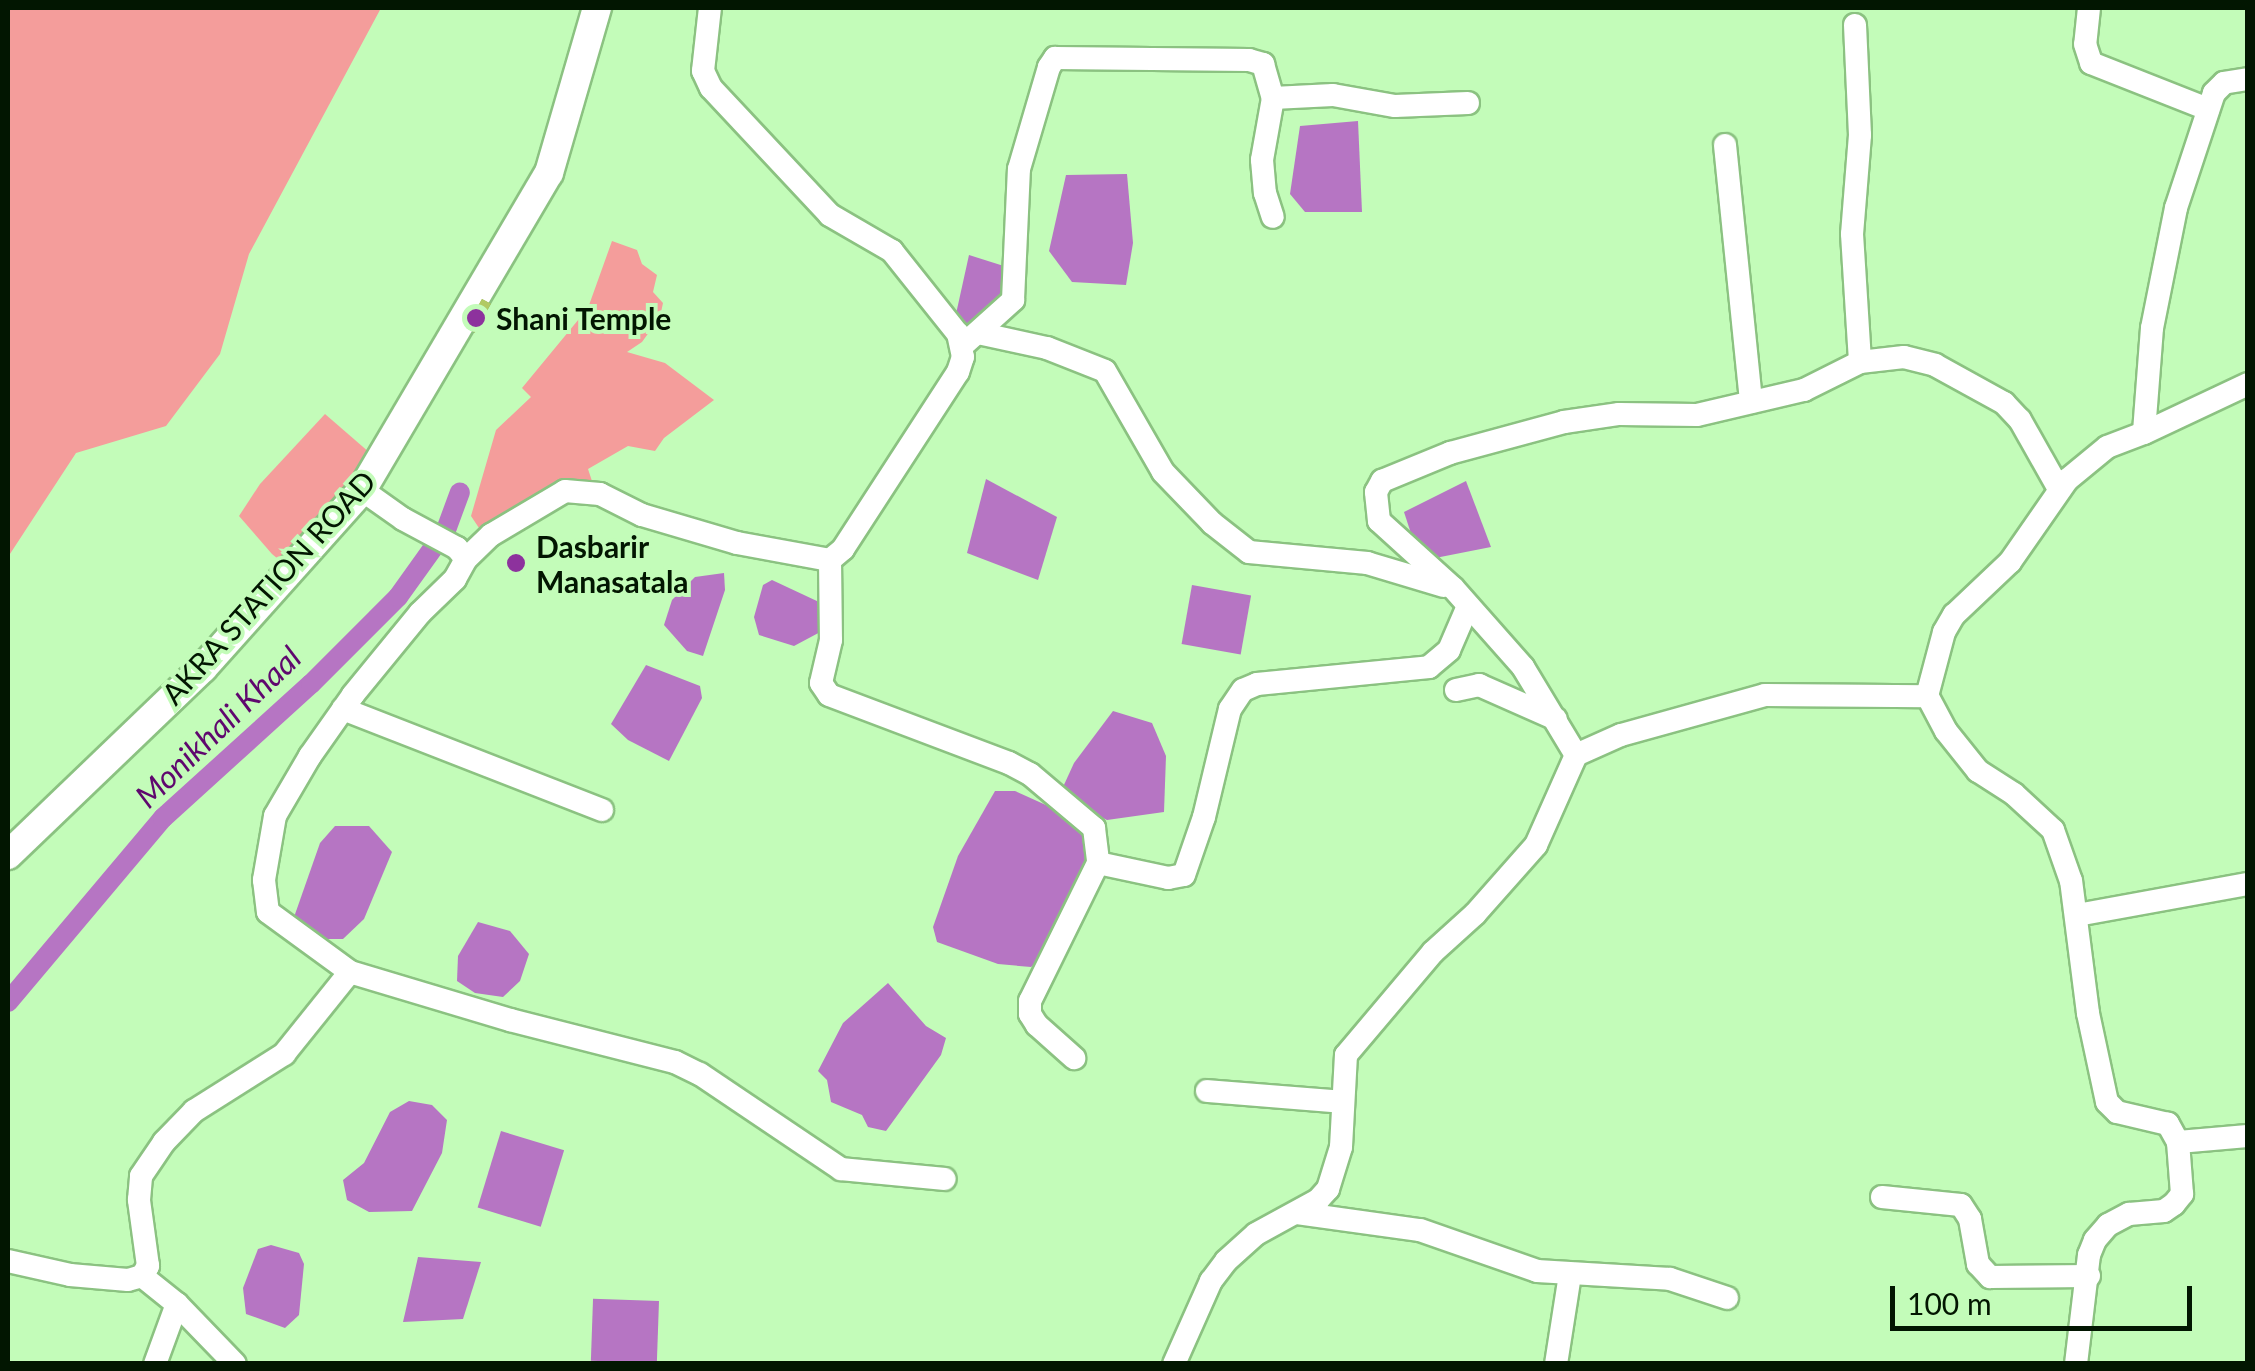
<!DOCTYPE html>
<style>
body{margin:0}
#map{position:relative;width:2255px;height:1371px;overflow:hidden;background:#c3fcb9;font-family:Lato,sans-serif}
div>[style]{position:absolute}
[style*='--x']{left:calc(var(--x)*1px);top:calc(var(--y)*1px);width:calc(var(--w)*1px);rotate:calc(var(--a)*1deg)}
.green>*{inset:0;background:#f49d9b}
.water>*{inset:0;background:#b675c3;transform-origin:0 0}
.canal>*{height:20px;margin:-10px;padding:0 10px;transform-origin:10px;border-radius:10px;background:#b675c3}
.roads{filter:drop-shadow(2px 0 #8bc281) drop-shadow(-2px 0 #8bc281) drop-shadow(0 2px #8bc281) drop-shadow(0 -2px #8bc281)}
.minor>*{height:22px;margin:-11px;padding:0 11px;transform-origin:11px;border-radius:11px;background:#fff}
.major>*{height:28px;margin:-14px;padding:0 14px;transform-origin:14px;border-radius:14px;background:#fff}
.wall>*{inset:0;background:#98ae55;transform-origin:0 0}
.building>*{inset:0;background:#b1ca63;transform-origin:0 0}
.dots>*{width:28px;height:28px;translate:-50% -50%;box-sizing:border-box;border:5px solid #c3fcb9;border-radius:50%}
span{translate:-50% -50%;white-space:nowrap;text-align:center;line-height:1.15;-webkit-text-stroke:8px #c3fcb9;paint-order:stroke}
.poi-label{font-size:30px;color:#021601;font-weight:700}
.left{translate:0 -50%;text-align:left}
.street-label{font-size:30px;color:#021601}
.water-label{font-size:32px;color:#5f076e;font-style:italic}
.frame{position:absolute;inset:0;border:10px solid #021601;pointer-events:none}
.scale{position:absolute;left:1890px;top:1286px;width:302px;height:45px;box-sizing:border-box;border:5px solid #021601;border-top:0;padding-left:12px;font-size:30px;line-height:35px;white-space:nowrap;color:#021601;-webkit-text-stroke:8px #c3fcb9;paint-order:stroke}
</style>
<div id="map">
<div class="green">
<i style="clip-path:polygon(8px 8px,381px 8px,249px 254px,220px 354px,166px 426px,76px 453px,8px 557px)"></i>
<i style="clip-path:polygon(612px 241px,637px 250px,642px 264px,657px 275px,653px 292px,663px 303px,660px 317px,642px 342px,627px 352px,665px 363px,714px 400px,664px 438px,655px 451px,628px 446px,588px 469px,592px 481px,585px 488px,494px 527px,479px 528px,471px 516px,496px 430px,531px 397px,522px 388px,588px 308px)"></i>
<i style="clip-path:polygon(325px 414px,370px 453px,300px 577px,272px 554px,239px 516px,260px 484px)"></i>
</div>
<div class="water">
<i style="clip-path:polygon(1358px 121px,1362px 212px,1305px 212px,1290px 194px,1300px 126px)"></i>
<i style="clip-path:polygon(1127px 174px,1133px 243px,1126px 285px,1072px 282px,1049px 251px,1066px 175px)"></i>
<i style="clip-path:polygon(969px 255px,1026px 273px,990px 338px,954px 323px)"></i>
<i style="clip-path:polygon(986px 479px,1057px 517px,1038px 580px,967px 553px)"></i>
<i style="clip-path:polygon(1466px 481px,1491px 547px,1420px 561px,1404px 512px)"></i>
<i style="clip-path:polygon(724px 573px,725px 590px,703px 656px,687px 651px,664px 625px,672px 600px,695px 577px)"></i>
<i style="clip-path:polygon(772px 580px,819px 602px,824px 630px,794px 646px,759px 635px,754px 617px,763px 585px)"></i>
<i style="left:1192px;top:585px;width:60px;height:60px;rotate:10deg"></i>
<i style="clip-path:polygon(646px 665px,700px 686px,702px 698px,669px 761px,628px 740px,611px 724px)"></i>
<i style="clip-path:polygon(1113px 711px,1152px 723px,1166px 756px,1164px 812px,1107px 820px,1070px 802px,1063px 787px,1074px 763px)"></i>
<i style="clip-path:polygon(995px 791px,1015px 791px,1057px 810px,1093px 834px,1093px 867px,1048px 954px,1031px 967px,998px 964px,937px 942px,933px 927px,958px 856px)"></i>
<i style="clip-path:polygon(335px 826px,369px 826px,392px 852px,364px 919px,343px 939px,319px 939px,293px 920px,320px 843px)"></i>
<i style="clip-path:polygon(478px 922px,510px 931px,529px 954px,520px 981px,503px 997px,475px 993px,457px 981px,458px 956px)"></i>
<i style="clip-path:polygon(888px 983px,926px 1026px,946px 1038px,941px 1055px,886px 1131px,868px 1127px,862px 1115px,831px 1102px,827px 1080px,818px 1071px,843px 1023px)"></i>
<i style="clip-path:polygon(409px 1101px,432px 1105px,447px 1120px,442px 1153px,412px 1211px,369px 1212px,347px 1200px,343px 1180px,364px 1163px,390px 1112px)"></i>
<i style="left:501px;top:1131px;width:66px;height:80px;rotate:17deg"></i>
<i style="clip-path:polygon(271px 1245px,299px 1253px,304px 1264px,299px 1315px,285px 1328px,246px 1314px,243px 1288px,258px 1249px)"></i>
<i style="clip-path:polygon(418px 1257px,481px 1262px,463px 1319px,403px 1322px)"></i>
<i style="left:659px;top:1301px;width:62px;height:66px;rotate:92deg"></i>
</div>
<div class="canal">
<i style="--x:8;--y:1002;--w:241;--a:-49.9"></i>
<i style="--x:163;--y:818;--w:200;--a:-42.2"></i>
<i style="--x:311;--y:684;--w:123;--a:-45"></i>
<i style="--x:398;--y:597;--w:82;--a:-54.4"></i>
<i style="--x:446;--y:530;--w:40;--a:-69.8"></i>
</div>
<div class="roads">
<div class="minor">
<i style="--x:2089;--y:8;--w:36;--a:96"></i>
<i style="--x:2085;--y:44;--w:20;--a:72"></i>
<i style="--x:2091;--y:63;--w:126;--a:21.5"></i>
<i style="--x:1855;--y:25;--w:110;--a:87.4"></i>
<i style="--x:1860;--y:135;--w:99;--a:94.6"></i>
<i style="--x:1852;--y:234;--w:128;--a:86.4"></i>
<i style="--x:2248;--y:79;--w:24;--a:171"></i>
<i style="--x:2224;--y:83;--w:14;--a:135"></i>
<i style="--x:2214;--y:93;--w:121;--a:108.3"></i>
<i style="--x:2176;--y:208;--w:122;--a:101.3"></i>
<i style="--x:2152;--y:328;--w:105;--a:94.4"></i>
<i style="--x:2144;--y:433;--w:115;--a:-25.2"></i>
<i style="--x:1273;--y:98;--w:60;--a:-2.9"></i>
<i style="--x:1333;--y:95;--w:63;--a:10.1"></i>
<i style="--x:1395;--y:106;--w:73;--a:-2.4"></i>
<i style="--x:1725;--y:145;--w:258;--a:84.2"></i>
<i style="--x:978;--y:333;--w:71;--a:12.3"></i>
<i style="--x:1047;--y:348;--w:62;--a:21.6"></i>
<i style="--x:1105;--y:371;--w:116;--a:60.1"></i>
<i style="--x:1163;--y:472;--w:71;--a:46.1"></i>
<i style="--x:1212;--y:523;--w:47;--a:38.1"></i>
<i style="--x:1249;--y:552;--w:119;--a:5.3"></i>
<i style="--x:1367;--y:563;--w:80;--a:16.6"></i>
<i style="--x:962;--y:346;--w:69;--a:-42"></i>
<i style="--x:1013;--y:300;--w:131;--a:-87.4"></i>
<i style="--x:1019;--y:169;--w:106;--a:-73.6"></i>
<i style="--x:1049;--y:67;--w:11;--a:-56"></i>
<i style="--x:1055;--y:58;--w:194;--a:0.6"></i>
<i style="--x:1249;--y:60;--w:15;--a:16"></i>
<i style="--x:1263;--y:64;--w:35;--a:74"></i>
<i style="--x:1273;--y:98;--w:63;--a:100.1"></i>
<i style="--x:1262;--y:160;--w:33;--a:85"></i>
<i style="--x:1265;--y:193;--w:25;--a:72"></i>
<i style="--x:362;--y:490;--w:50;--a:35.3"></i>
<i style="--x:403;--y:519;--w:61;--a:28.2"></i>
<i style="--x:457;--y:548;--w:14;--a:51"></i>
<i style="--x:466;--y:559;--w:23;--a:119"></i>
<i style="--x:455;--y:579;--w:49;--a:135.8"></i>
<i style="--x:420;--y:613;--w:106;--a:129.3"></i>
<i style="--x:353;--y:695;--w:75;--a:125.2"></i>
<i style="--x:310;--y:756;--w:69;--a:120.3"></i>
<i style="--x:275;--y:816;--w:65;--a:99.8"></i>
<i style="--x:264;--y:880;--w:32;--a:83"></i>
<i style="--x:268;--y:912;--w:102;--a:36.2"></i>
<i style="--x:350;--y:972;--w:167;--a:16.7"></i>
<i style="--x:510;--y:1020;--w:170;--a:14.3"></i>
<i style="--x:675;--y:1062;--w:28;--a:26"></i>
<i style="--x:700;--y:1074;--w:170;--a:34"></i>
<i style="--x:841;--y:1169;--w:104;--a:5.5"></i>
<i style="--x:466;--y:559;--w:35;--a:-44"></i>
<i style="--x:491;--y:535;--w:86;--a:-30.7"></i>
<i style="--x:565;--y:491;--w:35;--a:5"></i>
<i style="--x:600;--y:494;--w:47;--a:26.6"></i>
<i style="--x:642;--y:515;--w:99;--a:16.4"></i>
<i style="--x:737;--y:543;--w:95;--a:10.4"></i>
<i style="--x:830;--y:560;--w:17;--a:-40"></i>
<i style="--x:843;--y:549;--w:211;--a:-57"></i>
<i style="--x:958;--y:372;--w:16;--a:-72"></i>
<i style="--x:963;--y:357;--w:24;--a:-102"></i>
<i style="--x:958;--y:334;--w:106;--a:-128.5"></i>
<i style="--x:892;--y:251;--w:72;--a:-149.9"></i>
<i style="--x:830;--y:215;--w:174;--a:-133.1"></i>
<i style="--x:711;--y:88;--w:19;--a:-115"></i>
<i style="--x:703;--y:71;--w:63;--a:-83.7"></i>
<i style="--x:830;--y:560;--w:80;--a:89.3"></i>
<i style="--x:831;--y:640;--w:44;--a:103.1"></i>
<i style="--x:821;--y:683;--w:14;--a:56"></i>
<i style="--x:829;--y:695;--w:192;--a:20.7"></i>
<i style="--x:1009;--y:763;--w:24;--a:28"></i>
<i style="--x:1030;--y:774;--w:84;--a:40.2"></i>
<i style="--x:1094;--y:828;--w:35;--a:83"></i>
<i style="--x:1098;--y:863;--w:154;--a:116.2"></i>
<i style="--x:1030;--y:1001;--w:13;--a:90"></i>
<i style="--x:1030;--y:1014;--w:13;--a:58"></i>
<i style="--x:1037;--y:1025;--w:50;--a:41.7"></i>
<i style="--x:1456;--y:690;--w:24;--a:-12"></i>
<i style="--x:1479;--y:685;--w:84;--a:23.8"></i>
<i style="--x:343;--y:709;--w:278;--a:21.3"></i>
<i style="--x:1576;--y:755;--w:103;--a:-121.1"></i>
<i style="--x:1523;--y:667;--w:106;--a:-131.5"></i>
<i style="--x:1453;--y:588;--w:100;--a:-137.8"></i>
<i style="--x:1379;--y:521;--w:29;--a:-96"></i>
<i style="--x:1376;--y:492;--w:13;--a:-61"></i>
<i style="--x:1382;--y:481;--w:74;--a:-22.4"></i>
<i style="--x:1450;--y:453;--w:118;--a:-15.2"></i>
<i style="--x:1564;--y:422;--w:56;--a:-8.3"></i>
<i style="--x:1619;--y:414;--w:78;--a:0.7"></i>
<i style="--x:1697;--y:415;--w:110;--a:-13.2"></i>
<i style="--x:1804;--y:390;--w:63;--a:-26.6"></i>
<i style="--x:1860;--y:362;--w:44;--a:-6.5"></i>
<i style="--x:1904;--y:357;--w:32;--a:14"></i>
<i style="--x:1935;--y:365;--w:79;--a:28.8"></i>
<i style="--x:2004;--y:403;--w:23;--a:47"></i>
<i style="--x:2020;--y:420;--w:79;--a:60.5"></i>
<i style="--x:1098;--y:863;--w:72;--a:12.1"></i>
<i style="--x:1168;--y:878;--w:16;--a:-11"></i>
<i style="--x:1184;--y:875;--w:61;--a:-71"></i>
<i style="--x:1204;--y:817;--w:111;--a:-76.5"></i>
<i style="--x:1230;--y:709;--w:23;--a:-56"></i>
<i style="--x:1243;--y:690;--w:15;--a:-23"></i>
<i style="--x:1257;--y:684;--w:173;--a:-5.6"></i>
<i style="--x:1429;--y:667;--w:26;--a:-40"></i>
<i style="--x:1449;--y:650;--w:48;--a:-66.6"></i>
<i style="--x:2077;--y:915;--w:174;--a:-10.3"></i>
<i style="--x:1207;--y:1091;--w:136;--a:4.6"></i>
<i style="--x:2178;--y:1142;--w:70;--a:-4.9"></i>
<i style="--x:1882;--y:1197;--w:79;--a:5.8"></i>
<i style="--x:1961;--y:1205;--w:17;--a:57"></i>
<i style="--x:1970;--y:1219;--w:46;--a:79.9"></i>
<i style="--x:1978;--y:1264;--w:18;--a:47"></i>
<i style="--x:1990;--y:1277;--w:99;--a:-0.6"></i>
<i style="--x:1297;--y:1213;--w:124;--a:7.9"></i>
<i style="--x:1420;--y:1230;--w:124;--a:19.3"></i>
<i style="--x:1537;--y:1271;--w:133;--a:3.4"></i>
<i style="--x:1670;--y:1279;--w:60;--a:18.4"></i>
<i style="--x:8;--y:1261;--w:64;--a:12.7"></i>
<i style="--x:70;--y:1275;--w:58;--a:4.9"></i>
<i style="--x:128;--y:1280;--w:15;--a:-16"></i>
<i style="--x:142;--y:1276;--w:12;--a:-59"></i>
<i style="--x:148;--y:1266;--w:67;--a:-97.8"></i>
<i style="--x:139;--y:1200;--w:24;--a:-85"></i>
<i style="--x:141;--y:1176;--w:41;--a:-55.9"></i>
<i style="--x:164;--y:1142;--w:43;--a:-45.9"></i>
<i style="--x:194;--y:1111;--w:107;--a:-32.3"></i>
<i style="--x:284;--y:1054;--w:105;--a:-51.2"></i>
<i style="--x:142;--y:1276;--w:45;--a:38.7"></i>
<i style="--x:177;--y:1304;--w:83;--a:46"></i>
<i style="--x:155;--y:1364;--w:64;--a:-69.9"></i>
<i style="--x:1174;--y:1364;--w:91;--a:-66"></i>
<i style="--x:1211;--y:1281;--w:25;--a:-53"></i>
<i style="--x:1226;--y:1261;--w:40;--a:-42"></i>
<i style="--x:1256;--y:1234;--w:71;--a:-28.7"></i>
<i style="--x:1318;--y:1200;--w:15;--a:-48"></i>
<i style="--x:1328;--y:1189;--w:44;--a:-72.8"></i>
<i style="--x:1341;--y:1147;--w:92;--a:-86.9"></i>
<i style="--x:1346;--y:1055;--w:135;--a:-49.8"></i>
<i style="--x:1433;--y:952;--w:57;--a:-42.1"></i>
<i style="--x:1475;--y:914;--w:92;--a:-48.5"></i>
<i style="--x:1536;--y:845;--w:98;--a:-66"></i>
<i style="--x:1576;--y:755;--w:49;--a:-24"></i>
<i style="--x:1621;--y:735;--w:149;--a:-15.5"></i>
<i style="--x:1765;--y:695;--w:162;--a:0.4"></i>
<i style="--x:1556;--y:1364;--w:90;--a:-81.1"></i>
<i style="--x:2076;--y:1364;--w:110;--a:-83.2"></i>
<i style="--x:2089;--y:1255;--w:16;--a:-68"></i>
<i style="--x:2095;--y:1240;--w:20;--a:-49"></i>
<i style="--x:2108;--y:1225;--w:24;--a:-28"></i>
<i style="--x:2129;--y:1214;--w:35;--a:-5"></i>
<i style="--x:2164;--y:1211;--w:12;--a:-35"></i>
<i style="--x:2174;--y:1204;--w:13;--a:-51"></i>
<i style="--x:2182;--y:1194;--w:52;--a:-94.4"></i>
<i style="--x:2178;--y:1142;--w:21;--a:-119"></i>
<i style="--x:2168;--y:1124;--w:52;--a:-166.8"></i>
<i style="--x:2117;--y:1112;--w:14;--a:-135"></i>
<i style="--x:2107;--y:1102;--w:91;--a:-102.1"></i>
<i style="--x:2088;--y:1013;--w:133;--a:-97.3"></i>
<i style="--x:2071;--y:881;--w:54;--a:-109.4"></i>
<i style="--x:2053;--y:830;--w:53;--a:-137.3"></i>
<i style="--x:2014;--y:794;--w:43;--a:-147.4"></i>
<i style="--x:1978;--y:771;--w:51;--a:-128.7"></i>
<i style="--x:1946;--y:731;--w:40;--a:-118"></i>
<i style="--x:1927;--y:696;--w:66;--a:-75.1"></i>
<i style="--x:1944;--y:632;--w:20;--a:-60"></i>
<i style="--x:1954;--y:615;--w:77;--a:-43.4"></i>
<i style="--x:2010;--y:562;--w:100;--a:-55.2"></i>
<i style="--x:2067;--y:480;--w:52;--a:-39.5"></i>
<i style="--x:2107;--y:447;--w:40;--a:-21"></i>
</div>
<div class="major">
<i style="--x:8;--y:855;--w:270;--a:-43.8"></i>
<i style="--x:203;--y:668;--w:239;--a:-48.2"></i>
<i style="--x:362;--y:490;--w:368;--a:-59.5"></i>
<i style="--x:549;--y:173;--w:172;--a:-73.8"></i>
</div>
</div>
<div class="wall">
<i style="left:482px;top:299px;width:10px;height:33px;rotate:29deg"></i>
</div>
<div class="building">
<i style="left:482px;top:299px;width:10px;height:27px;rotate:29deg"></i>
</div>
<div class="dots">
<i style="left:476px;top:318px;background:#8d329d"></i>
<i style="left:516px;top:563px;background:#8d329d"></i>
</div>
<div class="poi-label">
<span class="left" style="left:496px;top:318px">Shani Temple</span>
<span class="left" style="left:536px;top:563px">Dasbarir<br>Manasatala</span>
</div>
<div class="street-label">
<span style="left:268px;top:587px;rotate:-48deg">AKRA STATION ROAD</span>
</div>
<div class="water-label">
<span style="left:218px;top:727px;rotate:-44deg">Monikhali Khaal</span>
</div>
<div class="frame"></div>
<div class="scale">100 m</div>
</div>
